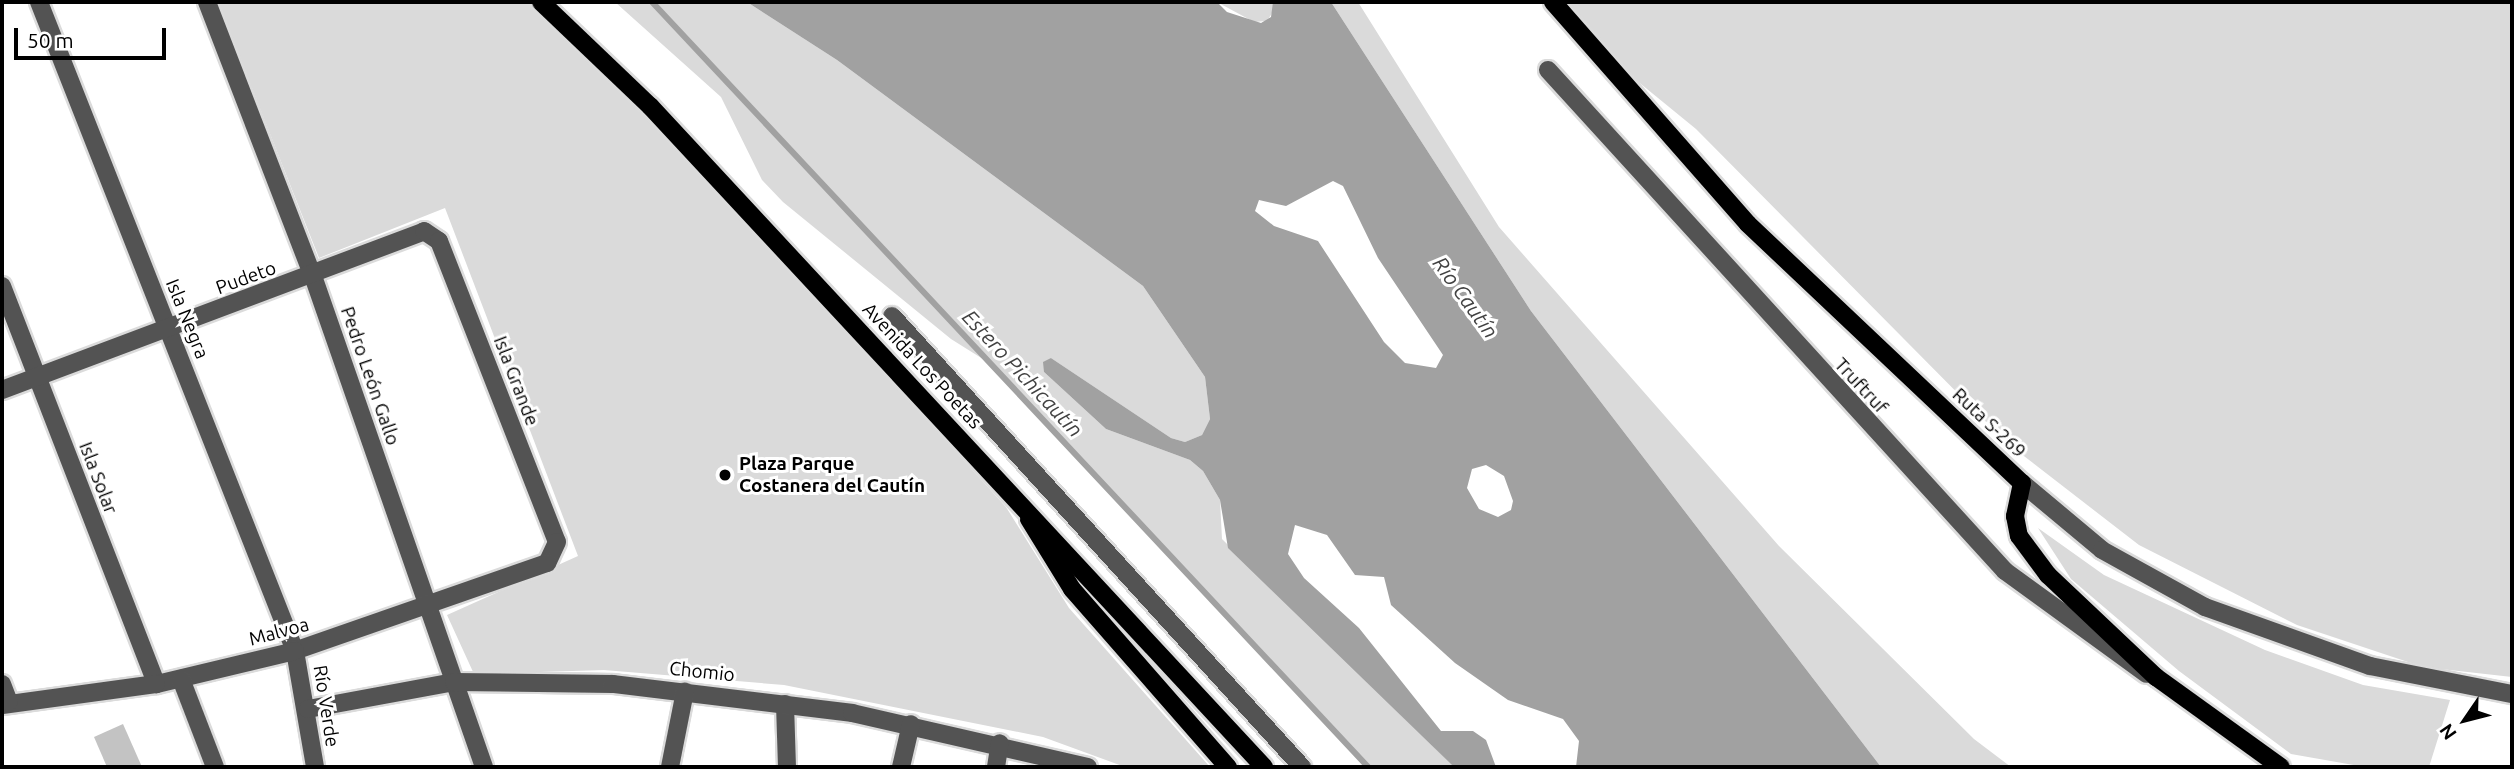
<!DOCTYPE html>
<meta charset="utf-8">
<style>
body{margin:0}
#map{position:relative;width:2514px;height:769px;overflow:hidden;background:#fff;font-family:Ubuntu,sans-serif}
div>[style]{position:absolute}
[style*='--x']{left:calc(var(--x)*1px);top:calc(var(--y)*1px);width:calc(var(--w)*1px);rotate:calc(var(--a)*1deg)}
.green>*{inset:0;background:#dadada}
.water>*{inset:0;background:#a1a1a1}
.stream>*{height:6px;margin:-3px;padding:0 3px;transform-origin:3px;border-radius:3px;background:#a1a1a1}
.building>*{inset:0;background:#c3c3c3}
.roads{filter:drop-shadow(2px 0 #dbdbdb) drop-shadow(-2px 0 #dbdbdb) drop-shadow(0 2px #dbdbdb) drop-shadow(0 -2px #dbdbdb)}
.minor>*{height:18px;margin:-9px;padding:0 9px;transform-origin:9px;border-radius:9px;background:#535353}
.major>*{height:18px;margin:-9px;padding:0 9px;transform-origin:9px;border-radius:9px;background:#000}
.dots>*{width:19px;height:19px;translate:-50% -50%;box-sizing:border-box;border:4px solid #fff;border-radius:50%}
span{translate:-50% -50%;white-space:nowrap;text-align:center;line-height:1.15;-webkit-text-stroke:6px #fff;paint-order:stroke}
.street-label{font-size:19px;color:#000}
.poi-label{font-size:19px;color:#000;font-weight:700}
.left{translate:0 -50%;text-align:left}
.water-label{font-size:21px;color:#424242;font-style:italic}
.frame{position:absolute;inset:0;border:4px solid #000;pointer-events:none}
.north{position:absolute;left:2430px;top:685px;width:70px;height:70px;-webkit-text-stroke:5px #fff;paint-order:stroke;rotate:235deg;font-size:19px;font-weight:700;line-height:28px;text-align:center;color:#000}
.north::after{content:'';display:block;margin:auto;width:24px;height:32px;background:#000;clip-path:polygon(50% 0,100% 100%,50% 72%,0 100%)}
.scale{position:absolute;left:14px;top:28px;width:152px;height:32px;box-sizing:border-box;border:4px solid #000;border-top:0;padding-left:9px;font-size:21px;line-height:24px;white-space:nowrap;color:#000;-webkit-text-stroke:5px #fff;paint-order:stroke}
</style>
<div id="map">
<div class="green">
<i style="clip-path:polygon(218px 2px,529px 2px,620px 83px,1006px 507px,1069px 608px,1210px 767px,1125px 767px,1043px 737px,784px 685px,604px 670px,474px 674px,447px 615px,578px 556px,445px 208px,319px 258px)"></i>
<i style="clip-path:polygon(615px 2px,747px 2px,837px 60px,1143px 286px,1205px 377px,1210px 419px,1202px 435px,1185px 442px,1171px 438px,1051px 358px,1044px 372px,1106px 429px,1190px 460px,1203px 471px,1220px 500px,1222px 539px,1454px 767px,1366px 765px,994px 366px,951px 339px,783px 202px,762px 180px,721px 97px)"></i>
<i style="clip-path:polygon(1217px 2px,1273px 2px,1274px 10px,1267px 21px,1254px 22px)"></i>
<i style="clip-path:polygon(1331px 2px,1358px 2px,1499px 227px,1779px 546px,1974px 739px,2011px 767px,1881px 767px,1531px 311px)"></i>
<i style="clip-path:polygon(1567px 2px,2512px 2px,2512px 677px,2423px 667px,2297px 625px,2139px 545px,2007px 443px,1696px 129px,1636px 80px)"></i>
<i style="clip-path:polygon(2038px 528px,2104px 575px,2265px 650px,2363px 685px,2450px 700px,2429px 767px,2365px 767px,2291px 754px,2179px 671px,2071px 579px)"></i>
</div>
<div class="water">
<i style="clip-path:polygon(evenodd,747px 2px,1217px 2px,1227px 12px,1261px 23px,1271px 17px,1273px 2px,1331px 2px,1531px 311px,1881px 767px,1576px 767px,1579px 741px,1563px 719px,1508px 700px,1455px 663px,1391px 605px,1384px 577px,1355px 575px,1327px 535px,1295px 525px,1288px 554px,1304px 578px,1359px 628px,1441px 731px,1473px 731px,1486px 740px,1496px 767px,1454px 767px,1228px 548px,1220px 500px,1203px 471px,1190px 460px,1106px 429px,1044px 372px,1043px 362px,1051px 358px,1171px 438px,1185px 442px,1202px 435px,1210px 419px,1205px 377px,1143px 286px,837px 60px,747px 2px,1333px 181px,1343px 186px,1378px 258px,1443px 355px,1436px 368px,1405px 363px,1384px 342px,1318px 241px,1274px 226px,1255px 211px,1259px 200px,1286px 206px,1333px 181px,747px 2px,1486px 465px,1504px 476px,1513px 501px,1511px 510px,1498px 517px,1479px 509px,1467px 488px,1472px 469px,1486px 465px)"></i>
</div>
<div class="stream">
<i style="--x:652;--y:2;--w:1048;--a:46.89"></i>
</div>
<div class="building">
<i style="clip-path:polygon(123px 724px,142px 767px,107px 767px,94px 737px)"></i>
</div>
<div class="roads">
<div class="minor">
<i style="--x:39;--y:2;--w:698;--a:68.47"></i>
<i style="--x:295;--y:651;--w:118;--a:80.2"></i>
<i style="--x:207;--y:2;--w:294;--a:68.9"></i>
<i style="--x:313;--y:276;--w:520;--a:70.8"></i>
<i style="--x:1548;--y:70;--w:678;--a:47.63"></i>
<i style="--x:2005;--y:571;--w:175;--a:36"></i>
<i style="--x:2;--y:286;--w:427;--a:68.8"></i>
<i style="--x:892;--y:316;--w:610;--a:47.73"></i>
<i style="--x:2;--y:390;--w:451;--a:-20.6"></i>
<i style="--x:424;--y:231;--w:18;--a:34"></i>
<i style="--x:439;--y:241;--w:323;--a:68.6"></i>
<i style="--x:557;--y:542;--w:23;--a:115"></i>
<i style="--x:547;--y:563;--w:267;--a:160.8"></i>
<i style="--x:295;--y:651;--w:143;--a:166.6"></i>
<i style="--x:156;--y:684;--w:155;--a:172.2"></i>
<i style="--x:2022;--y:483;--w:104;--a:39.9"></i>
<i style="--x:2102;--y:550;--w:118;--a:29"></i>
<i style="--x:2205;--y:607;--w:175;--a:19.7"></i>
<i style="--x:2370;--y:666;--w:145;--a:11.2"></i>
<i style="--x:181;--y:679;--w:94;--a:68.9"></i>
<i style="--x:2;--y:684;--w:19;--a:69"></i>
<i style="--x:785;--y:704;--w:63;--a:88.2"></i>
<i style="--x:308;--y:709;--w:148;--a:-10.5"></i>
<i style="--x:454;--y:682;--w:159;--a:0.7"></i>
<i style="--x:613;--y:684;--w:241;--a:6.9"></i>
<i style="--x:852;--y:713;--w:242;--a:12.9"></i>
<i style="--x:670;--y:767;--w:77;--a:-78.8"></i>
<i style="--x:901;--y:767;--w:44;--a:-76.9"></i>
<i style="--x:996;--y:767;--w:24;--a:-81"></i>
</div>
<div class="major">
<i style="--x:541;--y:2;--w:151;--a:43.7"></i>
<i style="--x:650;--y:106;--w:902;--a:47.11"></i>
<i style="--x:1553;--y:2;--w:295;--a:48.7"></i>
<i style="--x:1748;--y:224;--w:377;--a:43.4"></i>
<i style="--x:2022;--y:483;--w:34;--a:102"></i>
<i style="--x:2015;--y:516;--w:20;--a:79"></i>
<i style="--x:2019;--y:536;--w:49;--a:53.4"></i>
<i style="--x:2048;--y:575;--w:149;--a:43.4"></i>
<i style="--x:2156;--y:677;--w:154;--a:35.8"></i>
<i style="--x:1029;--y:519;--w:82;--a:58.4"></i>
<i style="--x:1072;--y:589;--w:237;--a:48.8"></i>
</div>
</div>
<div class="dots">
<i style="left:725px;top:475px;background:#000"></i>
</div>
<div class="street-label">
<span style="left:246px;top:278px;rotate:-20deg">Pudeto</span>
<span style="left:187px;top:319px;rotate:68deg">Isla Negra</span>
<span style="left:922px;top:366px;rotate:47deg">Avenida Los Poetas</span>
<span style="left:370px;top:376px;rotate:71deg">Pedro León Gallo</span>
<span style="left:516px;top:381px;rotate:69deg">Isla Grande</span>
<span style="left:1861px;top:386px;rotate:47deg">Truftruf</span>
<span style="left:1989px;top:423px;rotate:43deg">Ruta S-269</span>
<span style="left:98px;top:478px;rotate:69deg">Isla Solar</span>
<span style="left:279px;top:632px;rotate:-15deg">Malvoa</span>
<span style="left:702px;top:672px;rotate:6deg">Chomio</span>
<span style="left:326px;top:706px;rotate:81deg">Río Verde</span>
</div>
<div class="poi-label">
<span class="left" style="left:739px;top:475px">Plaza Parque<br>Costanera del Cautín</span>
</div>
<div class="water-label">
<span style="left:1466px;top:297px;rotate:54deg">Río Cautín</span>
<span style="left:1023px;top:373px;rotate:47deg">Estero Pichicautín</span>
</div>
<div class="frame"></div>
<div class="north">N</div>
<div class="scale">50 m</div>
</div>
